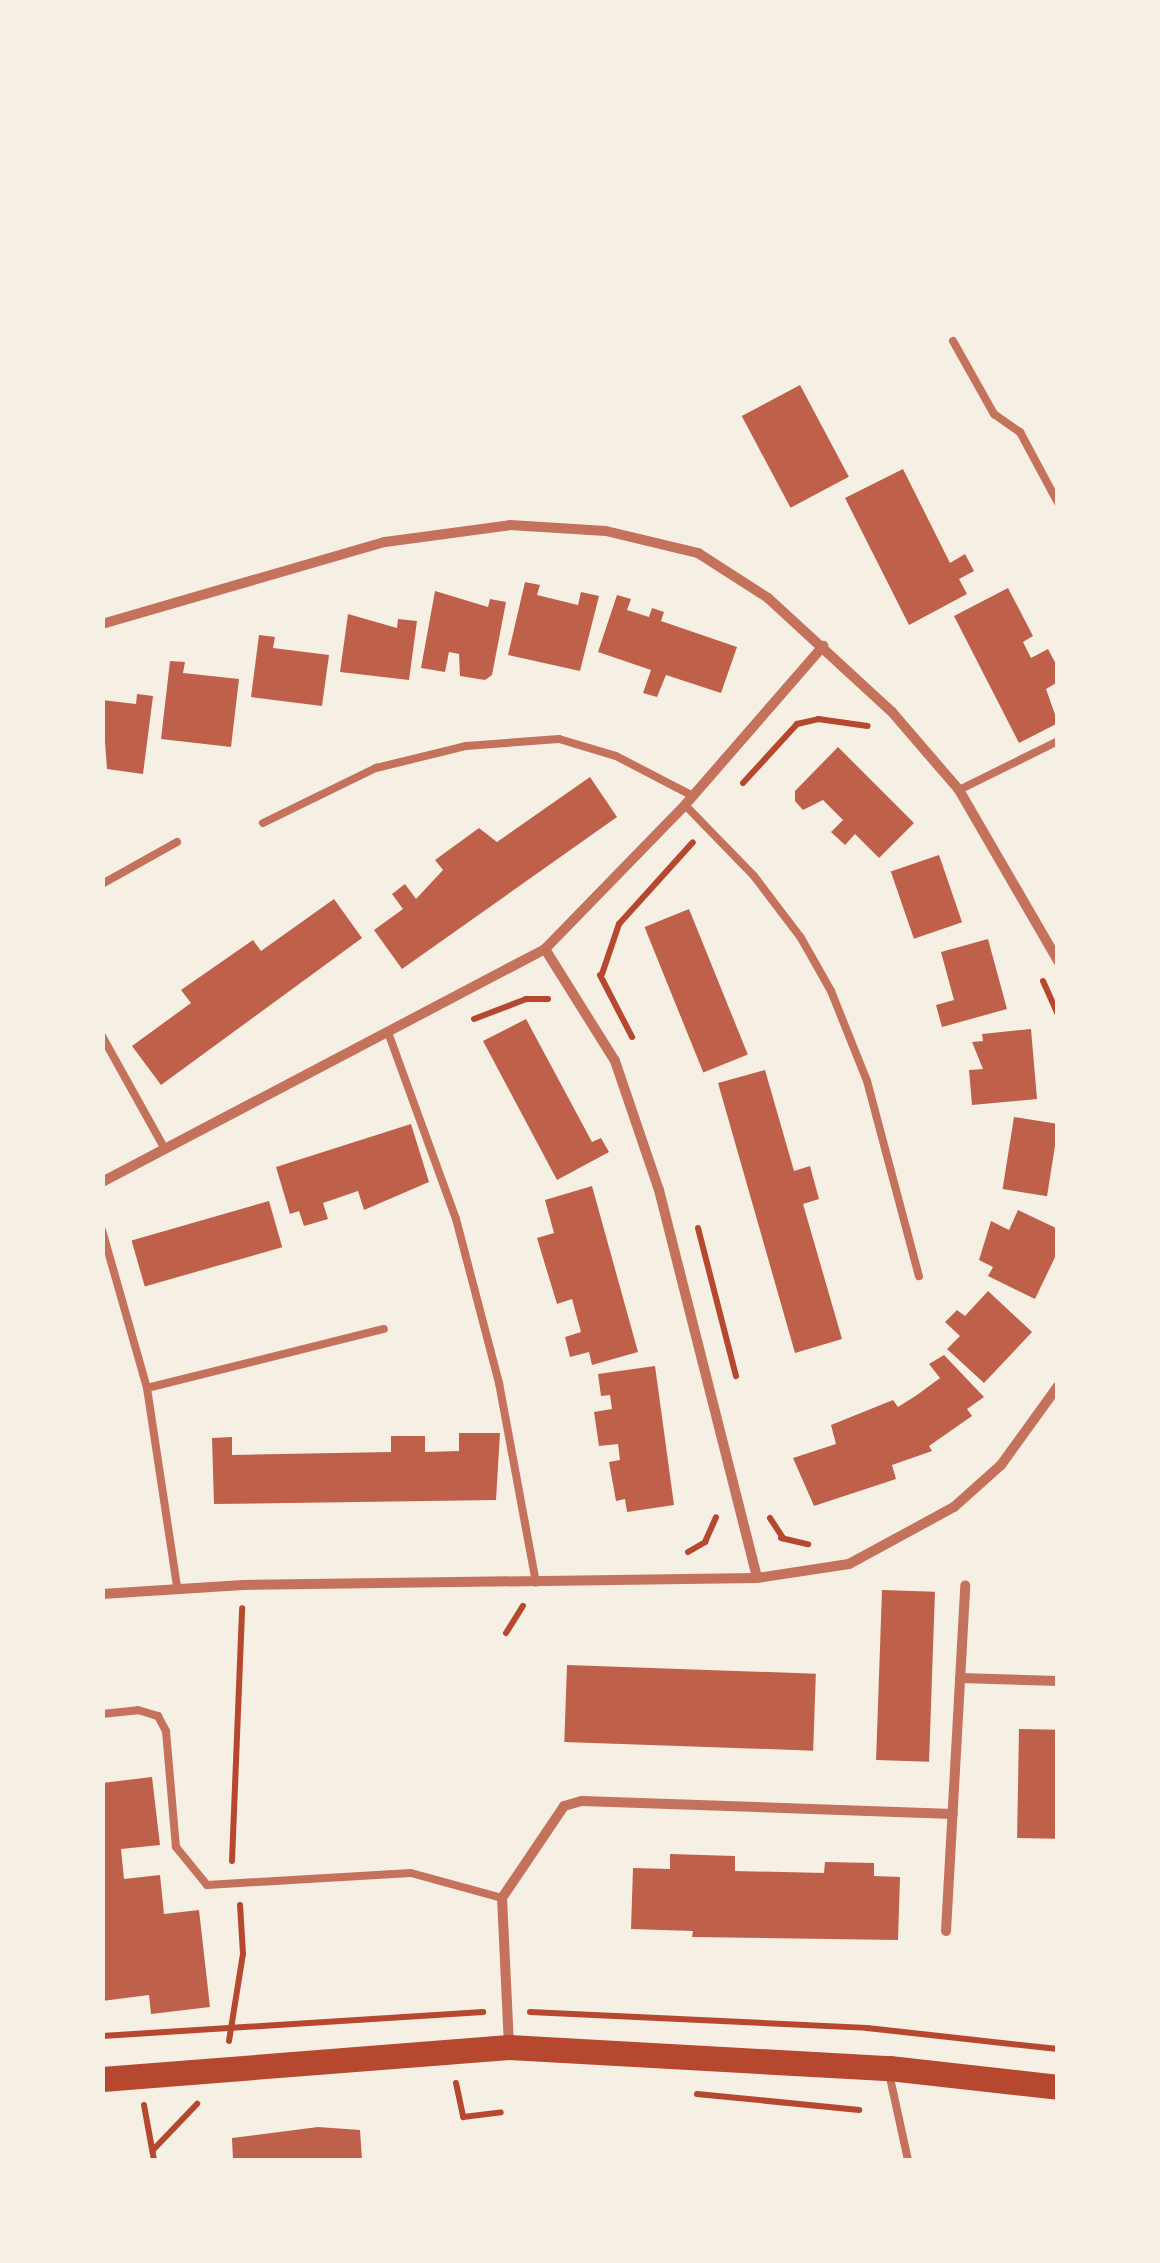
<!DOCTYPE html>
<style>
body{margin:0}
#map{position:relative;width:1160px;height:2263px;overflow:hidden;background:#f6efe4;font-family:"Zilla Slab",serif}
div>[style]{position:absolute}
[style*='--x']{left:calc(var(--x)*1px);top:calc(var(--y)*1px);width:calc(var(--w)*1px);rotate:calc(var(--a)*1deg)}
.building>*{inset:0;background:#bf614a;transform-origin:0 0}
.path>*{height:6px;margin:-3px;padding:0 3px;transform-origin:3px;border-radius:3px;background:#b5482f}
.service>*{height:8px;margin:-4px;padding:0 4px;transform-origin:4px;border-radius:4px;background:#c5725c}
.minor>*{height:10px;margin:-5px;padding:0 5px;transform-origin:5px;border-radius:5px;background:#c5725c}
.primary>*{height:25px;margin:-12.5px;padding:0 12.5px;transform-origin:12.5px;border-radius:12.5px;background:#b5482f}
span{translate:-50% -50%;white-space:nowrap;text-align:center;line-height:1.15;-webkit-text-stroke:8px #f6efe4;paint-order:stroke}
.frame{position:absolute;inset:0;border:105px solid #f6efe4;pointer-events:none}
</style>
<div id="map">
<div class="building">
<i style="left:800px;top:385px;width:104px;height:66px;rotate:62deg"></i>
<i style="clip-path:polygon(903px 469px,950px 563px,965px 554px,974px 571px,959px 579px,967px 594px,909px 625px,845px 498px)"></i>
<i style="clip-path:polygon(525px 582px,540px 585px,537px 595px,578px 605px,581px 592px,599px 596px,580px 671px,508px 655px)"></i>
<i style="clip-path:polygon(1008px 588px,1033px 636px,1023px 642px,1031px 658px,1048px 649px,1058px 668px,1058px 682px,1046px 689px,1058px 723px,1019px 743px,954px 616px)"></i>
<i style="clip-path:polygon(435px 591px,488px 607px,490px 599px,506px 602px,492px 675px,485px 680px,460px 676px,459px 654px,449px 652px,445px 672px,421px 668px)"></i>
<i style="clip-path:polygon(617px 595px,631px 599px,627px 610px,649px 617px,652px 608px,664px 612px,661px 621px,737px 647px,721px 693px,666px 675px,657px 697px,643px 693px,651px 670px,598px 652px)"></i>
<i style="clip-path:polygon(348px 614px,397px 628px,398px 619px,417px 621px,409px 680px,340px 672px)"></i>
<i style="clip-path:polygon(259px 635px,275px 637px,273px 648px,329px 655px,322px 706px,251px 697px)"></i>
<i style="clip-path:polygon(170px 661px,185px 662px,183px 673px,239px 679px,231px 747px,161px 739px)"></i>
<i style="clip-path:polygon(137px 694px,153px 696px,143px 774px,107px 769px,102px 700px,136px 704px)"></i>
<i style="clip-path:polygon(838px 747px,914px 823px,879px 858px,855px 834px,845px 845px,831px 832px,843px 820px,823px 800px,803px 810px,795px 801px,795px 791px)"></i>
<i style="clip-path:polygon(590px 777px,617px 817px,402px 969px,374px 930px,403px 909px,392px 894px,405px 884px,416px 899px,443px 870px,435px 860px,479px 828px,497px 842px)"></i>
<i style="left:939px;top:855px;width:71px;height:51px;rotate:71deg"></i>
<i style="clip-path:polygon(334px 899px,362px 938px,161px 1085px,132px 1046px,191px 1003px,181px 990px,253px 940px,261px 951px)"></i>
<i style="left:689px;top:909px;width:157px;height:48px;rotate:68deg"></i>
<i style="clip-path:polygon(988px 939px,1007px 1009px,942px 1027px,936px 1005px,954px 1000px,941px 952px)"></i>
<i style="clip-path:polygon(526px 1019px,592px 1142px,601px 1138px,609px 1152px,557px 1180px,483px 1041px)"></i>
<i style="clip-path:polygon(1031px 1029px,1037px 1099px,972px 1105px,969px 1070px,983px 1069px,972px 1042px,983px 1041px,982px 1034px)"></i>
<i style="clip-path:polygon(765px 1070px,794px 1171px,810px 1166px,819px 1199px,803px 1204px,842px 1339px,795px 1353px,718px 1083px)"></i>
<i style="left:1014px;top:1117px;width:45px;height:73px;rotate:9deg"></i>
<i style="clip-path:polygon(411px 1124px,429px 1182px,364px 1210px,358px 1191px,323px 1203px,328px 1219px,304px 1226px,299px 1211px,290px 1214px,276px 1167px)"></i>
<i style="clip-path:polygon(592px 1186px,638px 1352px,592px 1365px,589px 1352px,570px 1357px,565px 1337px,581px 1332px,572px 1299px,557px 1304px,537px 1238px,554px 1233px,545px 1200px)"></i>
<i style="left:269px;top:1201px;width:48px;height:143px;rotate:74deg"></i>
<i style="clip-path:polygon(1018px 1210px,1058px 1229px,1058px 1251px,1035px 1299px,988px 1276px,993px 1267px,979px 1260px,991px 1221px,1009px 1230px)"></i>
<i style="clip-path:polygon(988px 1291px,1032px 1332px,984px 1383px,947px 1349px,960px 1336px,945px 1322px,957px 1310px,965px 1316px)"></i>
<i style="clip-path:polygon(944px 1355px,984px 1397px,967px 1409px,972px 1416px,929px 1446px,932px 1451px,892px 1465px,896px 1479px,814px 1506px,793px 1458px,836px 1444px,831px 1425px,893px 1400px,898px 1407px,917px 1395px,940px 1378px,929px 1364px)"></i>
<i style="clip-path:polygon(655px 1366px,674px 1505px,627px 1512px,625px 1499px,616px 1501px,609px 1462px,620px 1460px,618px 1444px,599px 1446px,594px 1412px,612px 1409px,610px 1395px,601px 1396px,598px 1374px)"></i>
<i style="clip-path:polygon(459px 1433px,500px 1433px,496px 1500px,214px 1504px,212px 1438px,232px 1437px,232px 1455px,391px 1452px,391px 1436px,425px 1436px,425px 1452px,459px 1451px)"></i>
<i style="left:882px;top:1590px;width:53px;height:170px;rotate:2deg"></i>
<i style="left:567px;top:1665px;width:249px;height:77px;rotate:2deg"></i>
<i style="left:1019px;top:1729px;width:39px;height:109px;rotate:1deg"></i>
<i style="clip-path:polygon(152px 1777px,160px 1845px,121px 1849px,124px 1879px,160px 1875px,164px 1914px,199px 1910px,210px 2007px,151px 2014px,149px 1995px,102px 2001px,102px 1783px)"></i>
<i style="clip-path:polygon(670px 1854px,735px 1856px,735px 1871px,824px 1873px,825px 1862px,874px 1863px,874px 1876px,900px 1877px,898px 1940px,692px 1937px,693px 1931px,631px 1929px,633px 1868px,670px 1869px)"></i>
<i style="clip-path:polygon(318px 2127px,360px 2130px,362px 2160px,233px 2160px,232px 2138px)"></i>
</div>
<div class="path">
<i style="--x:743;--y:783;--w:80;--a:-47.5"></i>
<i style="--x:797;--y:724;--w:22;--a:-13"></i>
<i style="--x:818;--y:719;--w:50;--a:8"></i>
<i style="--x:602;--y:974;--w:53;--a:-71.2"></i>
<i style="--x:619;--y:924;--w:110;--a:-47.9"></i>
<i style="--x:600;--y:975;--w:70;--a:62.7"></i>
<i style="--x:1043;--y:981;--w:37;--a:66"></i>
<i style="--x:474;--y:1019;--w:56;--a:-21"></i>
<i style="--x:526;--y:999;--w:22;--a:0"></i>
<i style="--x:698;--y:1228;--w:153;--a:75.6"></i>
<i style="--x:770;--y:1518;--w:24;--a:57"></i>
<i style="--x:781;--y:1538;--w:28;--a:13"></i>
<i style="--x:688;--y:1552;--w:20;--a:-30"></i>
<i style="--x:705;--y:1542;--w:27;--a:-66"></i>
<i style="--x:506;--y:1633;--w:32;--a:-58"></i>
<i style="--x:232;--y:1861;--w:253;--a:-87.7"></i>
<i style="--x:530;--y:2012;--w:337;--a:2.7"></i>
<i style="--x:867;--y:2028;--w:192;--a:6.3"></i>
<i style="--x:102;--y:2036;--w:382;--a:-3.6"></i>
<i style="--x:229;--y:2041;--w:88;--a:-80.9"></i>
<i style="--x:243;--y:1954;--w:49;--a:-93.5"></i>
<i style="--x:456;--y:2083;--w:35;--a:78"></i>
<i style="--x:463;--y:2117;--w:38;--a:-7"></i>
<i style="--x:697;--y:2094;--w:163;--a:5.6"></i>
<i style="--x:144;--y:2105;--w:56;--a:79.7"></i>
<i style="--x:153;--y:2150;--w:64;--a:-46.3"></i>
</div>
<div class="service">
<i style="--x:953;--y:341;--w:84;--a:60.7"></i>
<i style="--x:994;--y:414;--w:32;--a:35"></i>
<i style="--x:1020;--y:432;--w:81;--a:61.8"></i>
<i style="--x:959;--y:790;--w:110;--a:-26.3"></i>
<i style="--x:685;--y:805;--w:99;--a:45.8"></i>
<i style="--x:754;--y:876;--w:78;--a:52.8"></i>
<i style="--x:801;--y:938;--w:61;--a:60.5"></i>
<i style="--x:831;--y:991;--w:97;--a:68.2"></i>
<i style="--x:867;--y:1081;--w:202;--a:75.1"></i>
<i style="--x:263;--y:823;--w:126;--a:-26"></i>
<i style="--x:376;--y:768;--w:93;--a:-13.7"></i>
<i style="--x:466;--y:746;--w:93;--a:-4.3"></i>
<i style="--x:559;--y:739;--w:59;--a:16.6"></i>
<i style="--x:616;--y:756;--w:87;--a:27.5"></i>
<i style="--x:102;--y:884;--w:86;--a:-29.2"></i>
<i style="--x:389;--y:1035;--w:196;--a:70"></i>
<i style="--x:456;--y:1219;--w:170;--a:75.3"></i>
<i style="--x:499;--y:1383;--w:203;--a:79.5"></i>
<i style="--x:102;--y:1036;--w:129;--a:60.9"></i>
<i style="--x:102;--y:1230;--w:164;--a:74.1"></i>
<i style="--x:147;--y:1388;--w:201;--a:81.4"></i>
<i style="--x:147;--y:1388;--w:244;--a:-14"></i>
<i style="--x:102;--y:1714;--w:36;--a:-6"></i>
<i style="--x:138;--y:1710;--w:21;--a:17"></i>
<i style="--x:158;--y:1716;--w:17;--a:62"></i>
<i style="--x:166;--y:1731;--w:116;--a:85.1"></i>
<i style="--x:176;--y:1847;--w:49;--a:50.8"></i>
<i style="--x:207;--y:1885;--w:204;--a:-3.4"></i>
<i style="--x:411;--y:1873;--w:94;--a:15.4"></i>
<i style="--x:889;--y:2073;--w:89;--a:77.7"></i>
</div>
<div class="minor">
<i style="--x:102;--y:624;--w:295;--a:-16.2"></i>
<i style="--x:385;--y:542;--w:126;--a:-7.7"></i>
<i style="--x:510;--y:525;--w:96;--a:3.6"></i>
<i style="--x:606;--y:531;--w:95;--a:13.4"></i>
<i style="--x:698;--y:553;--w:83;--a:32.7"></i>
<i style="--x:768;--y:598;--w:168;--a:42.6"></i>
<i style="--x:892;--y:712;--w:103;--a:49.3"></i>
<i style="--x:959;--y:790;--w:198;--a:59.9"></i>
<i style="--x:545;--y:949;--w:132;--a:58"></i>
<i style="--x:615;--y:1061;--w:136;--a:71.2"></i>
<i style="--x:659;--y:1190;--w:400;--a:75.8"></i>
<i style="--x:102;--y:1182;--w:501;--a:-27.74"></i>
<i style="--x:545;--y:949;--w:201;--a:-45.8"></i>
<i style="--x:685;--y:805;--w:211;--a:-49"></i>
<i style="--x:102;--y:1594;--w:141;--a:-3.7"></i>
<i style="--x:243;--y:1585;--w:514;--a:-0.78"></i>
<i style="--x:757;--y:1578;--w:93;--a:-8.7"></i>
<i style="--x:849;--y:1564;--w:119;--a:-28.5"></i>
<i style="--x:954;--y:1507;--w:63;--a:-41.8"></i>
<i style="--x:1001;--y:1465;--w:97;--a:-54.2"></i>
<i style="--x:960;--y:1678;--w:98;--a:1.8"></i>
<i style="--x:946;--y:1931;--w:346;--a:-86.8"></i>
<i style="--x:509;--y:2046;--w:148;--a:-92.7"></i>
<i style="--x:502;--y:1898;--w:111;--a:-56"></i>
<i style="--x:564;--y:1806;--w:19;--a:-16"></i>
<i style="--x:582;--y:1801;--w:371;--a:2"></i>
</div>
<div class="primary">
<i style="--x:102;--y:2079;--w:408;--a:-4.5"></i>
<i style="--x:509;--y:2047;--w:381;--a:3.2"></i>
<i style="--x:889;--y:2068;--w:170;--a:6.4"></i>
</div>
<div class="frame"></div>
</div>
